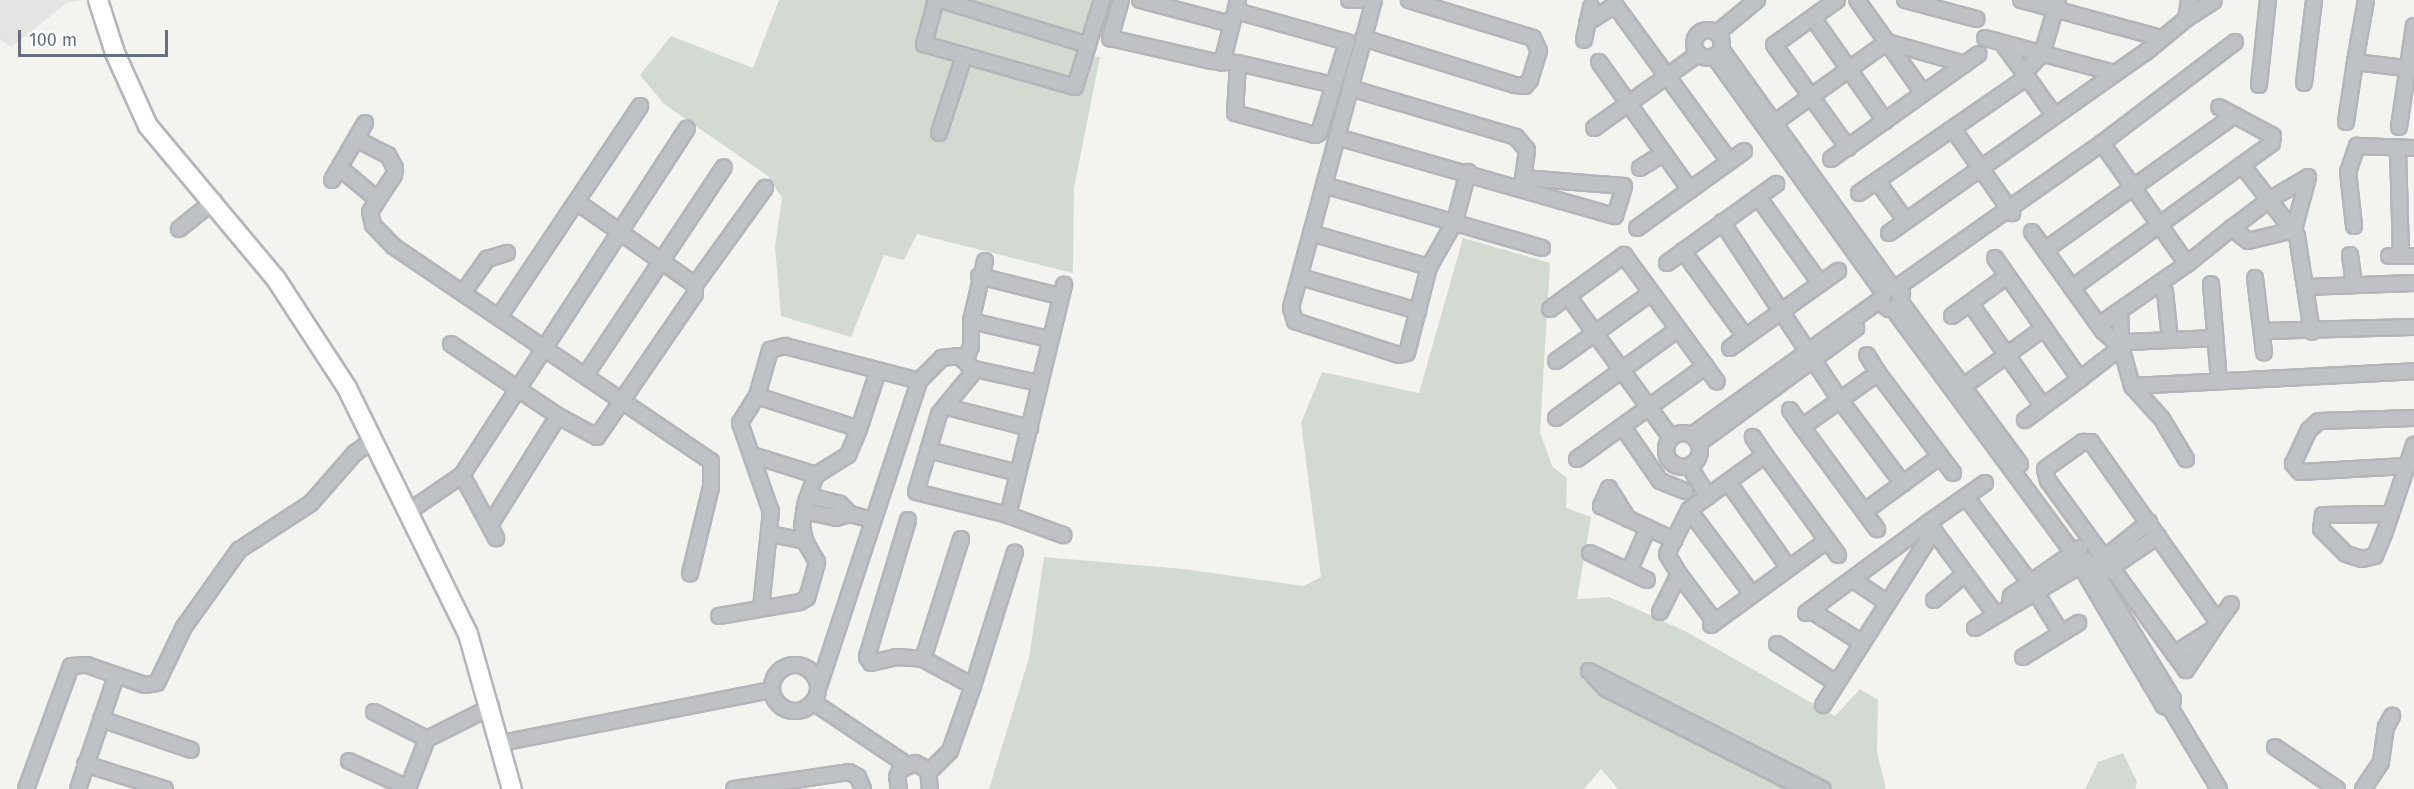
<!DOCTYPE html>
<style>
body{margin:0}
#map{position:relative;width:2414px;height:789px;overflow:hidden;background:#f3f4f0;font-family:"Fira Sans",sans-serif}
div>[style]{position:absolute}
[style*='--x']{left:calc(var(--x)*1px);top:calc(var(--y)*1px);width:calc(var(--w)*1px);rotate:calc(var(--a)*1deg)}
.built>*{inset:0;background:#e4e4e3}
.green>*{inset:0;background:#d3dad1}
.roads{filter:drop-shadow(2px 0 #b3b5b9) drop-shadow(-2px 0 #b3b5b9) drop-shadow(0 2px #b3b5b9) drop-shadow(0 -2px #b3b5b9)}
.minor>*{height:14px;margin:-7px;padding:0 7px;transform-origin:7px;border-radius:7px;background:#bfc2c5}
.minor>.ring{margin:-7px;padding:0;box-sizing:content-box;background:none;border:14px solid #bfc2c5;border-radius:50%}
.major>*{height:18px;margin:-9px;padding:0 9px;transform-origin:9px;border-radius:9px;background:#fff}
span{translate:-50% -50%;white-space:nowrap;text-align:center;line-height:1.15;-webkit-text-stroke:6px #fff;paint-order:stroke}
.scale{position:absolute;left:18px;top:30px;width:150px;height:27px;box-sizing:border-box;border:3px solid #656f7e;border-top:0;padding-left:8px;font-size:18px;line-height:21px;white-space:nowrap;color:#656f7e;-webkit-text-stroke:4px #fff;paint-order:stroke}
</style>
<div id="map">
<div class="built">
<i style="clip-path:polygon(0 0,82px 0,67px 3px,11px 47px,0 39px)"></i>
</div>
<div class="green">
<i style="clip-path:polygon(779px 0,1095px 0,1091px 56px,1100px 57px,1074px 188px,1073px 273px,917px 234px,904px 260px,884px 255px,851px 337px,781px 316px,775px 246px,782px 198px,768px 176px,664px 104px,640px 75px,671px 36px,753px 68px)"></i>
<i style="clip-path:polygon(1463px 238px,1550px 263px,1540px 432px,1552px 466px,1567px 478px,1566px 508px,1591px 517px,1577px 599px,1609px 597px,1630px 606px,1687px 632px,1835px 716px,1860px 689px,1878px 700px,1877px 752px,1886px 789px,1618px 789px,1601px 769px,1584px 789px,989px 789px,1029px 658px,1044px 557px,1183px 569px,1304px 586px,1321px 577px,1301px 423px,1322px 372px,1419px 393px)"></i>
<i style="clip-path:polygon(2123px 753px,2137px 782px,2135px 789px,2085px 789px,2098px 762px)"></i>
</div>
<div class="roads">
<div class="minor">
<i style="--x:936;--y:0;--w:46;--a:105.3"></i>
<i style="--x:924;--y:44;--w:157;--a:15.9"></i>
<i style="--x:1075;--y:87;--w:91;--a:-72.8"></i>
<i style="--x:941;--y:0;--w:154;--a:17"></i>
<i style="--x:1121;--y:0;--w:40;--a:106"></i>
<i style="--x:1110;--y:38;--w:104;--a:12.8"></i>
<i style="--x:1211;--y:61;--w:27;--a:4"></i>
<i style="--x:1238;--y:63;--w:50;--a:93.4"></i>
<i style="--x:1235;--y:113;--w:83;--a:15.4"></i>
<i style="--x:1315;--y:135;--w:4;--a:-27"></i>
<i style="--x:1319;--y:133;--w:95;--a:-72.9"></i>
<i style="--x:1347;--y:42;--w:115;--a:-164.4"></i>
<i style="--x:1140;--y:0;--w:94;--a:14.8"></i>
<i style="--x:1349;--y:0;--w:10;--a:0"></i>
<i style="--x:1374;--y:0;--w:319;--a:105.1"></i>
<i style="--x:1291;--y:308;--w:14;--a:73"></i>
<i style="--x:1295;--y:321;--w:109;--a:18.1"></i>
<i style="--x:1399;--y:355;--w:8;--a:-14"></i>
<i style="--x:1407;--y:353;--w:89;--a:-75.7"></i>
<i style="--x:1429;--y:267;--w:53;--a:-60.5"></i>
<i style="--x:1455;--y:221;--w:51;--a:-75.1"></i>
<i style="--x:1837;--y:0;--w:77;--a:144.5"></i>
<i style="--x:1774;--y:45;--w:127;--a:54.3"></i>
<i style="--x:1857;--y:0;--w:114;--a:54.6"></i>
<i style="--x:1905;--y:0;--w:74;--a:14.8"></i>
<i style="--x:2021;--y:0;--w:145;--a:15.2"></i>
<i style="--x:2366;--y:0;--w:63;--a:100.1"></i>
<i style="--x:2355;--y:62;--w:59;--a:6.8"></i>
<i style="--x:1813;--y:18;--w:126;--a:55"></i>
<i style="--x:2186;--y:19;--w:33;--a:-33"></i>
<i style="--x:1587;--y:23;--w:33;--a:-33"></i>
<i style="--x:1615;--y:5;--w:193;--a:53.8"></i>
<i class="ring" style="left:1694px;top:30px;width:14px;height:14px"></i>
<i style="--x:1717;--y:33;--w:52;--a:-39.5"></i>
<i style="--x:1363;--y:38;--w:159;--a:17.2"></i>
<i style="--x:1515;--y:85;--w:10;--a:6"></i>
<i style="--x:1525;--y:86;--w:8;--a:-50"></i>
<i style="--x:1530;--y:80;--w:30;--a:-73"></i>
<i style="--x:1539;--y:51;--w:14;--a:-115"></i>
<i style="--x:1533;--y:38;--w:130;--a:-163"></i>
<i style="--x:1985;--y:38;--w:135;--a:15.1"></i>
<i style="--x:1584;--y:40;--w:34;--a:-78"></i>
<i style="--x:1714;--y:56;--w:290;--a:54.4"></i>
<i style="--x:1883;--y:292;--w:12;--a:95"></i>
<i style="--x:1882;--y:304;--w:9;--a:36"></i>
<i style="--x:1889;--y:309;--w:9;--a:-6"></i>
<i style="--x:1898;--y:308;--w:15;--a:-74"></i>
<i style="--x:1902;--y:294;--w:12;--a:-145"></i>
<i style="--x:1892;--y:287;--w:293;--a:-125.7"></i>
<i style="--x:1599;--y:62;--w:157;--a:54.6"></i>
<i style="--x:1222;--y:63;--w:65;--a:-75.7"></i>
<i style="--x:1238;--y:63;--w:98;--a:13"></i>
<i style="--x:2024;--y:73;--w:26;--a:-47"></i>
<i style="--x:2042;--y:54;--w:56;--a:-73.5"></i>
<i style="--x:2027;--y:77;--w:47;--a:54.6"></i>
<i style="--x:2304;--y:83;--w:84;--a:-83.1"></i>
<i style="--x:2259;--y:85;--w:85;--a:-84"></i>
<i style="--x:1350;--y:88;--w:173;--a:16.4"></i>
<i style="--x:1516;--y:137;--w:17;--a:50"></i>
<i style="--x:1527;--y:150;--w:35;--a:98"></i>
<i style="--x:2346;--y:122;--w:61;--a:-81.5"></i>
<i style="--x:2399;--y:127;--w:102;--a:-81.6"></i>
<i style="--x:1594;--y:128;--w:128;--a:-35.4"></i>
<i style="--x:1767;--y:128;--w:148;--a:-35.6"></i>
<i style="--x:1887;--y:42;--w:81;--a:15.8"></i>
<i style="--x:1953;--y:129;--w:103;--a:54.9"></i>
<i style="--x:939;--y:133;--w:81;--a:-72"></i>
<i style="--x:1337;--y:137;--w:289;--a:15.9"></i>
<i style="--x:1615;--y:216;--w:31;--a:-73"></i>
<i style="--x:1624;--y:186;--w:101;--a:-175.5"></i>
<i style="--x:358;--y:140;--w:34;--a:27"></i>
<i style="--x:388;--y:155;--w:15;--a:62"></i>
<i style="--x:395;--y:168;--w:7;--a:98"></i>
<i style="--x:394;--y:175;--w:44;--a:123"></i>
<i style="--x:370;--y:212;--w:13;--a:77"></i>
<i style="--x:373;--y:225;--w:29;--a:46"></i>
<i style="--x:393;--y:246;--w:384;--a:34.1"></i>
<i style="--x:711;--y:461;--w:26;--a:90"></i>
<i style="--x:711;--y:487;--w:89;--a:103.6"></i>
<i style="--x:2398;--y:149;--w:107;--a:88.4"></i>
<i style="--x:1831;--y:159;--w:181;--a:-35.4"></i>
<i style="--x:2242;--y:165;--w:90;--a:52.2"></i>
<i style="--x:2297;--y:236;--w:97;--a:81.1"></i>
<i style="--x:1640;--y:168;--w:28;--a:-32"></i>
<i style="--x:341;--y:169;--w:47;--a:39.8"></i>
<i style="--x:332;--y:180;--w:66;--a:-59.9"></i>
<i style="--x:1877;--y:181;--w:49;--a:54.1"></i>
<i style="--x:1324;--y:185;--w:227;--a:16.1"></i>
<i style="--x:1859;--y:193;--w:204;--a:-34.6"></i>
<i style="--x:2027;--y:77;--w:41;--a:-126"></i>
<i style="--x:1758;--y:197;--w:106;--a:54.2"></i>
<i style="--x:577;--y:202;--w:144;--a:35.1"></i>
<i style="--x:1722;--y:222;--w:214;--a:56.5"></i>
<i style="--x:1840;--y:400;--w:47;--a:-35.4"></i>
<i style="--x:1878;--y:373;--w:21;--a:-121"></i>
<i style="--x:2354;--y:226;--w:54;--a:-96.3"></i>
<i style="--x:2348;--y:172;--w:28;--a:-71"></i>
<i style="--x:2357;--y:146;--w:57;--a:2"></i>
<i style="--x:1637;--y:228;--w:132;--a:-35.7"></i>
<i style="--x:179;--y:229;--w:45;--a:-38.7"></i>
<i style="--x:2032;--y:232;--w:122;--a:54.4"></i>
<i style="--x:2103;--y:331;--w:24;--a:42"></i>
<i style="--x:2121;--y:347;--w:41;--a:74.2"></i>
<i style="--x:2132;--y:386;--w:45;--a:47.7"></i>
<i style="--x:2162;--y:419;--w:47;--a:59"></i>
<i style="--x:1311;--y:233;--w:123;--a:16.1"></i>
<i style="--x:1889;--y:233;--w:314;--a:-35.2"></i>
<i style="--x:2146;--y:52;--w:52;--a:-39.5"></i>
<i style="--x:2186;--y:19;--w:19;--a:-81"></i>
<i style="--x:2045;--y:250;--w:233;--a:-35.4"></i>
<i style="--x:1683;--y:251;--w:105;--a:53.9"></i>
<i style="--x:2350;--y:255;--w:30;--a:82"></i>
<i style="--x:2389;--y:256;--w:25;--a:0"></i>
<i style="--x:1995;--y:258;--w:85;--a:55"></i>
<i style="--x:985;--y:261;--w:62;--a:103.1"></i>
<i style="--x:971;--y:321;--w:80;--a:13"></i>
<i style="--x:1667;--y:263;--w:135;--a:-35.9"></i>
<i style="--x:2187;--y:264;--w:58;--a:-38.7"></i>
<i style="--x:2232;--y:228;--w:46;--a:-37.1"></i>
<i style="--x:2269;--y:200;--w:45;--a:-30.5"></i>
<i style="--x:2308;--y:177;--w:55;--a:104.8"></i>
<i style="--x:2294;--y:230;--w:47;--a:166.6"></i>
<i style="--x:2248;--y:241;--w:21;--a:-141"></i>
<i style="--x:979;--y:276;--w:82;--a:14"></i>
<i style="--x:1300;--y:277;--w:123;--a:16.1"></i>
<i style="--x:2255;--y:278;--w:75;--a:83.1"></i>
<i style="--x:2211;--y:284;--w:97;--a:85.3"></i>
<i style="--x:2306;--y:287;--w:108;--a:-2.1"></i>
<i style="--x:1896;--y:288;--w:252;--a:-35.1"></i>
<i style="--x:2102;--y:143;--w:167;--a:-37.2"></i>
<i style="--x:2072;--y:288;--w:247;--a:-35.9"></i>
<i style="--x:2272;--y:143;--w:7;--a:-82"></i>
<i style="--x:2273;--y:136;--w:61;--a:-151.8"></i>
<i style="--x:2165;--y:292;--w:47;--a:83.9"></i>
<i style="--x:463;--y:293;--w:42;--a:-54.8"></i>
<i style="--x:487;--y:259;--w:21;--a:-17"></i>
<i style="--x:1568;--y:296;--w:175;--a:54"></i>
<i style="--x:1970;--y:303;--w:126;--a:54.7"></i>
<i style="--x:1902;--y:304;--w:199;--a:53.6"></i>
<i style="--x:1550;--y:309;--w:92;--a:-36.1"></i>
<i style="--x:1624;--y:255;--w:157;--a:53.8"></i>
<i style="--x:1894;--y:310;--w:302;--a:53.6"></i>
<i style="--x:2073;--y:553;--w:178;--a:59.3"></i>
<i style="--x:2164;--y:706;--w:8;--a:23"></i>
<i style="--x:2171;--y:709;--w:93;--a:59"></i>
<i style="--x:2120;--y:311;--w:36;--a:88"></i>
<i style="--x:1952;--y:316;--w:68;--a:-36"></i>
<i style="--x:499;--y:317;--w:254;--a:-56.2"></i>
<i style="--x:2099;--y:325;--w:107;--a:-34.7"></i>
<i style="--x:2187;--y:264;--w:148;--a:-125.1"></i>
<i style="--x:2262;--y:331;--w:152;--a:-1.5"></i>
<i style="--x:451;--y:344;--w:129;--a:33.9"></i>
<i style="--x:558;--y:416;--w:44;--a:28.3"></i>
<i style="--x:597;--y:437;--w:173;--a:-55.6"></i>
<i style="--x:695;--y:294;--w:9;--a:-90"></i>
<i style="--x:695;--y:285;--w:120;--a:-54.2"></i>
<i style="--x:1730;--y:348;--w:133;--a:-35.5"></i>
<i style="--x:965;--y:361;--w:16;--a:-68"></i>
<i style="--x:971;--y:346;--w:25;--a:-90"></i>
<i style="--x:1556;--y:361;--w:117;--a:-35.6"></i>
<i style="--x:970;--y:368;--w:70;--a:12.4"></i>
<i style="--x:587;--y:373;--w:247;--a:-56.4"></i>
<i style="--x:1878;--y:373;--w:125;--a:53.1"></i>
<i style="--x:2132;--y:386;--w:282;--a:-3"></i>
<i style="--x:1957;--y:391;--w:107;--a:-35.9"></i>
<i style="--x:2044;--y:328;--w:62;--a:54.8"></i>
<i style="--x:2080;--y:379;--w:61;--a:-37.6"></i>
<i style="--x:2128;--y:342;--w:86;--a:-2.7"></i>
<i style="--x:757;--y:396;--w:107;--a:17.9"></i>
<i style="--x:859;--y:429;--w:61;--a:-71.9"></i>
<i style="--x:947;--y:407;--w:86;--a:14.2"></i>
<i style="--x:1790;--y:410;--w:21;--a:55"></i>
<i style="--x:1802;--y:427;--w:47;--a:-35.4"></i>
<i style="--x:1840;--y:400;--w:105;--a:53.1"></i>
<i style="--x:1556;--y:418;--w:151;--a:-36.1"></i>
<i style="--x:2025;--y:420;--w:69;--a:-36.7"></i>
<i style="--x:1623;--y:427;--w:65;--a:55.6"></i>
<i style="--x:1660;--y:481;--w:27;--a:22"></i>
<i style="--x:1802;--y:427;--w:127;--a:53.7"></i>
<i class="ring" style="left:1666px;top:433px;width:20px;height:20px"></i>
<i style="--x:1692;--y:435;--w:233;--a:-35.7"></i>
<i style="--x:1699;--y:443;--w:195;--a:-36.2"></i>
<i style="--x:928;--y:450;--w:93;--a:14.3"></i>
<i style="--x:752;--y:455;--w:67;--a:17.4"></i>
<i style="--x:1765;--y:455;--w:124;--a:53.9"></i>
<i style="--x:1577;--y:459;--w:159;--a:-35.8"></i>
<i style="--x:1689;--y:466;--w:36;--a:58"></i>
<i style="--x:1708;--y:496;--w:70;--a:-35.7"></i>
<i style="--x:1765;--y:455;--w:22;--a:-124"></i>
<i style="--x:2407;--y:466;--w:107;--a:176.8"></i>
<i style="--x:2300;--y:472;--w:11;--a:-131"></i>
<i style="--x:2293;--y:464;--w:38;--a:-65"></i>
<i style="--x:2309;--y:430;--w:13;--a:-42"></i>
<i style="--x:2319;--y:421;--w:95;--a:-1.8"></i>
<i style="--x:462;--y:475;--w:72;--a:61.6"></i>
<i style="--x:1728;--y:482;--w:105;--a:54.7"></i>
<i style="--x:1985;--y:483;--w:70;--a:144.9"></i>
<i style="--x:1928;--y:523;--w:113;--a:53.6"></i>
<i style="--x:809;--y:496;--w:32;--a:14"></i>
<i style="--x:840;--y:504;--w:14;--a:45"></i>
<i style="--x:850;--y:514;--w:23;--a:15"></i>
<i style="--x:1966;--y:497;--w:107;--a:53.3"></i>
<i style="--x:2030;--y:583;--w:59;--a:58.2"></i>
<i style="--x:1689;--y:510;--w:105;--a:53.1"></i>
<i style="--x:804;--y:511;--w:33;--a:12"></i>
<i style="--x:836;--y:518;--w:15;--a:-16"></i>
<i style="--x:1865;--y:511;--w:92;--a:-36.1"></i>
<i style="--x:408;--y:512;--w:65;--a:-34.4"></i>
<i style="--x:462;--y:475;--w:413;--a:-57"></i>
<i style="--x:2391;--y:514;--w:68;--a:179.2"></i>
<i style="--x:2323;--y:515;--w:14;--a:98"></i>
<i style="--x:2321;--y:529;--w:35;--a:45"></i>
<i style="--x:2346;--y:554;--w:17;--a:17"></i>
<i style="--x:2362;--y:559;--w:13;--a:-13"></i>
<i style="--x:2375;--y:556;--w:24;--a:-68"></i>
<i style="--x:2384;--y:534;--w:81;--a:-71.3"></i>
<i style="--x:2410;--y:457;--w:13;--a:-72"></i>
<i style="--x:1008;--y:515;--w:237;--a:-76.3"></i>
<i style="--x:1628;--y:519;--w:36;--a:-122"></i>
<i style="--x:1609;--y:488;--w:20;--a:114"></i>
<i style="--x:1601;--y:506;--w:81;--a:25"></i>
<i style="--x:908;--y:520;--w:143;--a:106.7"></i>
<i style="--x:867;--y:657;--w:7;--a:56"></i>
<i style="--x:871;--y:663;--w:27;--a:-13"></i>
<i style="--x:897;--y:657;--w:26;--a:4"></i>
<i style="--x:923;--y:659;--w:57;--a:28.4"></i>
<i style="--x:973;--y:686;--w:140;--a:-72.6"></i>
<i style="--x:490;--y:525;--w:128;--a:-58"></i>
<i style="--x:770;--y:534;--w:36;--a:11"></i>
<i style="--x:1590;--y:553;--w:63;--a:25.3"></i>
<i style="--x:2097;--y:564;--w:67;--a:-38.9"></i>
<i style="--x:2092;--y:566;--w:156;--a:58.7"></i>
<i style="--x:2173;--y:699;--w:10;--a:101"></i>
<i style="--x:1629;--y:571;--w:47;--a:-66.2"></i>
<i style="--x:2105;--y:572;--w:64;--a:-34.2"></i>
<i style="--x:1679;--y:574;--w:60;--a:53.1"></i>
<i style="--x:1852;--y:579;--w:41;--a:34.1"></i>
<i style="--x:1934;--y:600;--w:40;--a:-40"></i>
<i style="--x:2010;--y:603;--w:7;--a:-82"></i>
<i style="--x:2011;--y:596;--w:84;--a:-34.8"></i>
<i style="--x:761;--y:608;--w:97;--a:-84.1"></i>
<i style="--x:771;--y:512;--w:94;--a:-109.2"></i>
<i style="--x:740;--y:423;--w:32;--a:-58"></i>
<i style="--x:757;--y:396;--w:48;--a:-74.2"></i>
<i style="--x:770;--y:350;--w:16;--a:-15"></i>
<i style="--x:785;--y:346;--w:138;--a:14.6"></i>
<i style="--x:1810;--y:610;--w:62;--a:32.4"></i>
<i style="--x:1660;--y:612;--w:42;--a:-63.4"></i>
<i style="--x:1679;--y:574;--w:23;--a:-121"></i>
<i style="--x:1667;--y:554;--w:49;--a:-63.4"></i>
<i style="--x:1689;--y:510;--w:24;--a:-36"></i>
<i style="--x:1806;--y:613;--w:152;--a:-36.4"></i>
<i style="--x:719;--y:616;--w:82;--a:-9.8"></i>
<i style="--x:800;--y:602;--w:8;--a:-30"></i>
<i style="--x:807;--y:598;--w:37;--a:-74"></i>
<i style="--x:817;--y:562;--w:24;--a:-120"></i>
<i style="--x:805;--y:541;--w:15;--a:-101"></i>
<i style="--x:802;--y:526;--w:24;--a:-81"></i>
<i style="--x:806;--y:502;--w:29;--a:-70"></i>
<i style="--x:816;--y:475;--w:38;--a:-32"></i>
<i style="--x:848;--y:455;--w:28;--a:-67"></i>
<i style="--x:2218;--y:622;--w:58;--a:123.7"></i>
<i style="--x:2186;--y:670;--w:234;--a:-126.1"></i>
<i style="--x:2048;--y:481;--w:12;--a:-104"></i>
<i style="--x:2045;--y:469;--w:47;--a:-35.4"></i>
<i style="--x:2083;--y:442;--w:8;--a:0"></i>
<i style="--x:2091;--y:442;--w:220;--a:54.8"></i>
<i style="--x:2218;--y:622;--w:22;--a:-54"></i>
<i style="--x:1711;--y:625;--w:142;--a:-36.1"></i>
<i style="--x:1975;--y:628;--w:131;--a:-30.7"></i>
<i style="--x:1777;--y:644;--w:71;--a:33.5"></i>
<i style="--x:2174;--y:654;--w:45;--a:-32.3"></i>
<i style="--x:2023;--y:657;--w:65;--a:-31.7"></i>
<i style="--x:923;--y:659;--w:126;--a:-72.4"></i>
<i class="ring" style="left:772px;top:665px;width:32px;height:32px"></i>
<i style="--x:1589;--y:671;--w:262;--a:26.8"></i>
<i style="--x:1593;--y:675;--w:19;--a:47"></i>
<i style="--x:1606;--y:689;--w:223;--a:26.7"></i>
<i style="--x:819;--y:686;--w:321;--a:-71.8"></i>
<i style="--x:919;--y:381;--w:33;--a:-45"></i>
<i style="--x:942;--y:358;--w:17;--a:-7"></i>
<i style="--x:959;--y:356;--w:13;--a:42"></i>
<i style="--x:969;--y:365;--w:10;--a:79"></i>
<i style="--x:971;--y:375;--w:50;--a:129.4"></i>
<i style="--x:939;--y:414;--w:81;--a:106.4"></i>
<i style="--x:916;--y:492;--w:95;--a:14"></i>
<i style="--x:1008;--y:515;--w:59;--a:20"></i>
<i style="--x:813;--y:702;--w:113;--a:33.8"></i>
<i style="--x:1823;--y:705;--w:207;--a:-57.6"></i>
<i style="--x:374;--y:712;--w:59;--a:27"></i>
<i style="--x:101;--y:719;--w:95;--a:19"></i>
<i style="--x:501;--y:743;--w:276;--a:-11.1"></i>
<i style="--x:2275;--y:747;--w:75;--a:34.1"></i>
<i style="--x:349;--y:761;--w:65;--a:24.6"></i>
<i style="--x:408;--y:788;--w:53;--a:-68.8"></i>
<i style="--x:427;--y:739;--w:72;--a:-26.6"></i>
<i style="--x:85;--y:764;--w:84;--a:17.4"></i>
<i style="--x:929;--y:772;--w:30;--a:-45"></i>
<i style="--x:950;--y:751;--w:69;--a:-70.5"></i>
<i style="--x:26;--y:789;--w:131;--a:-69.9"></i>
<i style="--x:71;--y:666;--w:16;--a:-4"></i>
<i style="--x:87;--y:665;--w:61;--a:19"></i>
<i style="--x:145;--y:685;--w:12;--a:-9"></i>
<i style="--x:157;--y:683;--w:62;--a:-64.3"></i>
<i style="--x:184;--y:627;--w:95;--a:-54.5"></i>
<i style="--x:239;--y:550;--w:86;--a:-33.1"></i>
<i style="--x:311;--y:503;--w:67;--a:-48.7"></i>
<i style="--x:355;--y:453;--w:22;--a:-36"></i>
<i style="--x:78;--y:789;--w:119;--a:-71.4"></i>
<i style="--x:734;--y:789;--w:116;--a:-8.4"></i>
<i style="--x:849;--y:772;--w:10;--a:29"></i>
<i style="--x:858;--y:777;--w:13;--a:67"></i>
<i style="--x:899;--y:789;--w:12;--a:-99"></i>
<i style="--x:897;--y:777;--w:8;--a:-67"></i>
<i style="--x:900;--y:770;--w:17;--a:-25"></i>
<i style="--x:915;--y:763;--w:15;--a:28"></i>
<i style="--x:928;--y:770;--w:19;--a:84"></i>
<i style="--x:2363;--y:789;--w:32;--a:-56"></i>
<i style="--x:2381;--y:762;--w:35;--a:-82"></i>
<i style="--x:2386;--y:727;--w:13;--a:-61"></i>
</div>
<div class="major">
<i style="--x:98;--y:0;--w:56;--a:72.2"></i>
<i style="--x:115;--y:53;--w:80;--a:65.7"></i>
<i style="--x:148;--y:126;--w:199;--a:50.1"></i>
<i style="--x:276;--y:279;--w:130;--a:56.9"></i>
<i style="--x:347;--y:388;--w:274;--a:63.8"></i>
<i style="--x:468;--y:634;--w:161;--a:74.2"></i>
</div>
</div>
<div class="scale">100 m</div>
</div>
